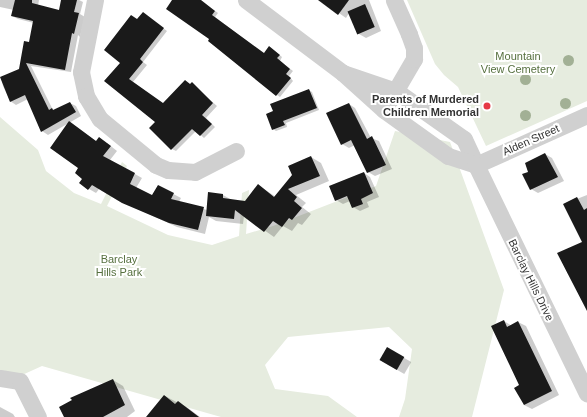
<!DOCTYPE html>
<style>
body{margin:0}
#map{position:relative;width:587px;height:417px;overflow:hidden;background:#fff;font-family:Arial,sans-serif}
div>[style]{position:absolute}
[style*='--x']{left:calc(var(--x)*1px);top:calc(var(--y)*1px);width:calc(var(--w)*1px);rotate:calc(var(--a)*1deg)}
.green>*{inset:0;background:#e6ecdf}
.shadow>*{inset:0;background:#0003;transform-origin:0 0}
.building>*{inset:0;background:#1a1a1a;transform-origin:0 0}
.street>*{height:17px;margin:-8.5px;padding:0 8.5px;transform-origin:8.5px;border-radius:8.5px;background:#d0d0d0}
.trees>*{width:11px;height:11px;margin:-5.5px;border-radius:50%;background:#a2b095}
.dots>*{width:11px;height:11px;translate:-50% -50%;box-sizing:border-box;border:2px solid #fff;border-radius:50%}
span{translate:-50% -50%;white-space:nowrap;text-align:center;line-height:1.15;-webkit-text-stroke:4px #fff;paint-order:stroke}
.park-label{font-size:11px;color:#56703f}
.poi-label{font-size:11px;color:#333;font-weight:700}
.right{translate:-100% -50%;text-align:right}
.street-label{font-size:11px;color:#333}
</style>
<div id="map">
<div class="green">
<i style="clip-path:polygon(407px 0,587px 0,587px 101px,486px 146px,458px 87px,444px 75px,435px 64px)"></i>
<i style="clip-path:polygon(0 117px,38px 150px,46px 171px,74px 193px,101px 204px,122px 162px,127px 166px,107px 206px,168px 235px,212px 245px,239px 236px,242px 193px,249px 190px,246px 234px,273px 226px,376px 186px,395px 131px,450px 142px,504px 290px,472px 417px,399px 417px,405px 399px,412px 349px,389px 327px,288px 337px,265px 365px,275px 389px,328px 396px,357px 417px,221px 417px,42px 366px,0 385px)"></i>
</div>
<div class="shadow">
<i style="clip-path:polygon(0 0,39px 0,38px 6px,60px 11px,62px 0,79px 0,83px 2px,80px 14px,85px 17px,80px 37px,78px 35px,71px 72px,31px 66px,53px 110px,55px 111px,70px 103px,76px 106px,81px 116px,48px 135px,42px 131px,28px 99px,16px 105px,10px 101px,3px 86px,1px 78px,20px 70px,30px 43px,34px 23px,18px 19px,12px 16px,14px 10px,0 7px)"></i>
<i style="clip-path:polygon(173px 0,200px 0,218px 13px,215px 17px,264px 54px,272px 49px,282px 57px,280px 61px,293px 71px,289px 76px,293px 81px,280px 97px,277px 95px,211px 39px)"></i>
<i style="clip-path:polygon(320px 0,369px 0,381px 31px,366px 38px,359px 34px,349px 13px,346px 18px)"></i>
<i style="clip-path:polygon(147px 16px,167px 31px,143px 62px,147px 65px,133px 82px,163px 104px,192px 84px,217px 106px,206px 118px,215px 127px,204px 138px,196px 131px,176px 151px,172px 149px,156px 122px,105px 81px,121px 63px,138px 20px)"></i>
<i style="clip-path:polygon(309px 90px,312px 92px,319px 110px,286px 123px,287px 127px,276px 131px,273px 129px)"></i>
<i style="clip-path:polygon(349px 104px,355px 108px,371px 138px,379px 141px,392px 169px,375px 176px,368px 172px,355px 145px,349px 148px,342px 144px)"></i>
<i style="clip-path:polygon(76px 127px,97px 142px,107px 143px,117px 151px,110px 160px,142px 178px,136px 188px,153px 197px,158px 186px,181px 198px,179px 202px,207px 210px,223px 195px,232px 200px,245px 202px,258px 185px,276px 197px,311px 157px,321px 163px,329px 181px,296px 195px,306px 203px,302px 207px,311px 214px,302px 225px,298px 223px,292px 231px,283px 226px,274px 237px,244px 216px,243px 224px,216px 221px,209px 217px,205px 234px,177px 227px,131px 206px,100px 188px,96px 193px,89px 189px,80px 168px)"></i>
<i style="clip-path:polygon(545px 154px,552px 158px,564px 181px,538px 193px,531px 189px,529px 172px)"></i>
<i style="clip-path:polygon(364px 173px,370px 177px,379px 197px,367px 202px,369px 207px,360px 211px,353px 207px,350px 201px,343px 204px,336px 200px)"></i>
<i style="clip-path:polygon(587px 195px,587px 305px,570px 275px,568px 274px,558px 253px,585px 242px,564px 204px)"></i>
<i style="clip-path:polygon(504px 321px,512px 326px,518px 322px,526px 326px,559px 395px,532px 409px,524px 405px)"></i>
<i style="left:387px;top:348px;width:28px;height:14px;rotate:30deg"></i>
<i style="clip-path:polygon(113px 380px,123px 386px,135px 411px,127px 417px,65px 417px)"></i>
<i style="clip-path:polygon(165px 396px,188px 408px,200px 417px,149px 417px)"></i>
<i style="clip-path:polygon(0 407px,13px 414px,15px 417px,0 417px)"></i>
</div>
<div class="building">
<i style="clip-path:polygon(15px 0,32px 0,32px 3px,59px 10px,61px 0,77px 0,74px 12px,79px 13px,74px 34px,72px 33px,65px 70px,26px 63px,49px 110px,52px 108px,53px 110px,70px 102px,76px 112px,41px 132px,25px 95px,10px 102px,0 77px,19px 69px,24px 41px,29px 42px,33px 21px,11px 16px)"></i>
<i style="clip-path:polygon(172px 0,201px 0,215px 11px,212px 15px,264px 53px,269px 46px,280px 55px,277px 58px,290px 69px,286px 74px,291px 78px,276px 96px,208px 41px,209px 39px,166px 9px)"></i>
<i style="clip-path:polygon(318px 0,349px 0,338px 15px)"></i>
<i style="left:365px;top:4px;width:25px;height:19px;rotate:67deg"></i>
<i style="clip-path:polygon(143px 12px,164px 28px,140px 59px,143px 62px,129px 79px,163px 103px,185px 80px,190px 84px,192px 82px,213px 103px,202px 115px,212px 124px,200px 136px,192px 129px,171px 150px,149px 128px,155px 122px,104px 81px,120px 63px,104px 50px,131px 15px,137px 19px)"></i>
<i style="clip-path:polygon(309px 89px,317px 108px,283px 121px,285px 125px,272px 130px,266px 114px,273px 111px,270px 104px)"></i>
<i style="clip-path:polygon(349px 103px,367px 139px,372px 136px,386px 165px,367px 173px,351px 140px,341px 145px,326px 113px)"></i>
<i style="clip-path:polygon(69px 121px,96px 141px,99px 137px,111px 146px,103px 156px,135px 173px,130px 184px,152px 195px,158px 185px,174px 193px,171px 199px,204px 207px,198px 230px,169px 223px,122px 203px,92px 185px,88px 190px,79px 183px,82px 179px,75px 173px,78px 168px,50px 148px)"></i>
<i style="clip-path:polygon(545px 153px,558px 177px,530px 190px,522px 174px,528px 172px,525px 163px)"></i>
<i style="clip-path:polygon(311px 156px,320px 176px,288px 189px,297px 197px,294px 201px,302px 208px,292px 220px,289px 218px,282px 227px,273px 221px,264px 232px,235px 210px,234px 219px,206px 216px,208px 192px,223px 194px,223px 198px,245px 201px,258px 184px,274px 197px,292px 175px,288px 166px)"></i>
<i style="clip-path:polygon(364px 172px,373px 193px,361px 199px,363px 204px,352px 208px,347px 196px,335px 201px,329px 186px)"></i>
<i style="clip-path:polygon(577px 197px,584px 210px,587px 208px,587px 311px,557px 253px,582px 242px,563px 204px)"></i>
<i style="clip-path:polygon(504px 320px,507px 327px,518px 321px,552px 391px,524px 405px,514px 388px,519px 385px,491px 326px)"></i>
<i style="left:387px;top:347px;width:20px;height:15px;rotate:30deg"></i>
<i style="clip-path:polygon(113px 379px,125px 405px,103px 417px,64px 417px,59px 407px,72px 400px,70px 398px)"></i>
<i style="clip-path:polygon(164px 395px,175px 404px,178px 401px,199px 417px,146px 417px)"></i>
</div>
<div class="street">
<i style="--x:95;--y:0;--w:73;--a:101"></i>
<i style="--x:81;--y:72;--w:25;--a:78"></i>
<i style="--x:86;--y:96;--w:27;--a:59"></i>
<i style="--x:100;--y:119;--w:72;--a:39.4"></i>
<i style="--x:156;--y:165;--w:13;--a:23"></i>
<i style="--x:168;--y:170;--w:27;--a:4"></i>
<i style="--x:195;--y:172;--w:46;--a:-27.1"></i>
<i style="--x:246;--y:0;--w:121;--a:37"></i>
<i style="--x:343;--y:73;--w:56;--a:18.8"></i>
<i style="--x:396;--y:91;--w:83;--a:35.2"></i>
<i style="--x:464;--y:139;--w:29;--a:65"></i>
<i style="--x:476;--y:165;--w:29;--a:-162"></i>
<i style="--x:448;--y:156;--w:79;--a:-144.3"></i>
<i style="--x:384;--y:110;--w:55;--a:-137.9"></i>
<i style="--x:390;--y:100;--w:48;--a:-59.7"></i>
<i style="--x:414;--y:59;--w:11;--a:-90"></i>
<i style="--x:414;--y:48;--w:15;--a:-110"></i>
<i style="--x:409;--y:34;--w:37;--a:-114"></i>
<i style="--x:587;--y:115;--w:122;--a:155.8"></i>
<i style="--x:476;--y:165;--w:254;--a:64.1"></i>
<i style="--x:0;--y:378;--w:20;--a:9"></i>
<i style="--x:20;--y:381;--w:40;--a:63.4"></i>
</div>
<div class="trees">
<i style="left:568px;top:60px"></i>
<i style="left:525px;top:79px"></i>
<i style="left:565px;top:103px"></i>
<i style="left:525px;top:115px"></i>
</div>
<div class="dots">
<i style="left:487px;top:106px;background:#e63946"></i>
</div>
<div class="park-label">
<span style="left:518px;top:63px">Mountain<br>View Cemetery</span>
<span style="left:119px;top:266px">Barclay<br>Hills Park</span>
</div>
<div class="poi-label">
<span class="right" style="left:479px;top:106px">Parents of Murdered<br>Children Memorial</span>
</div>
<div class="street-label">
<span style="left:531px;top:140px;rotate:-24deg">Alden Street</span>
<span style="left:531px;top:280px;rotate:64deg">Barclay Hills Drive</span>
</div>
</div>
